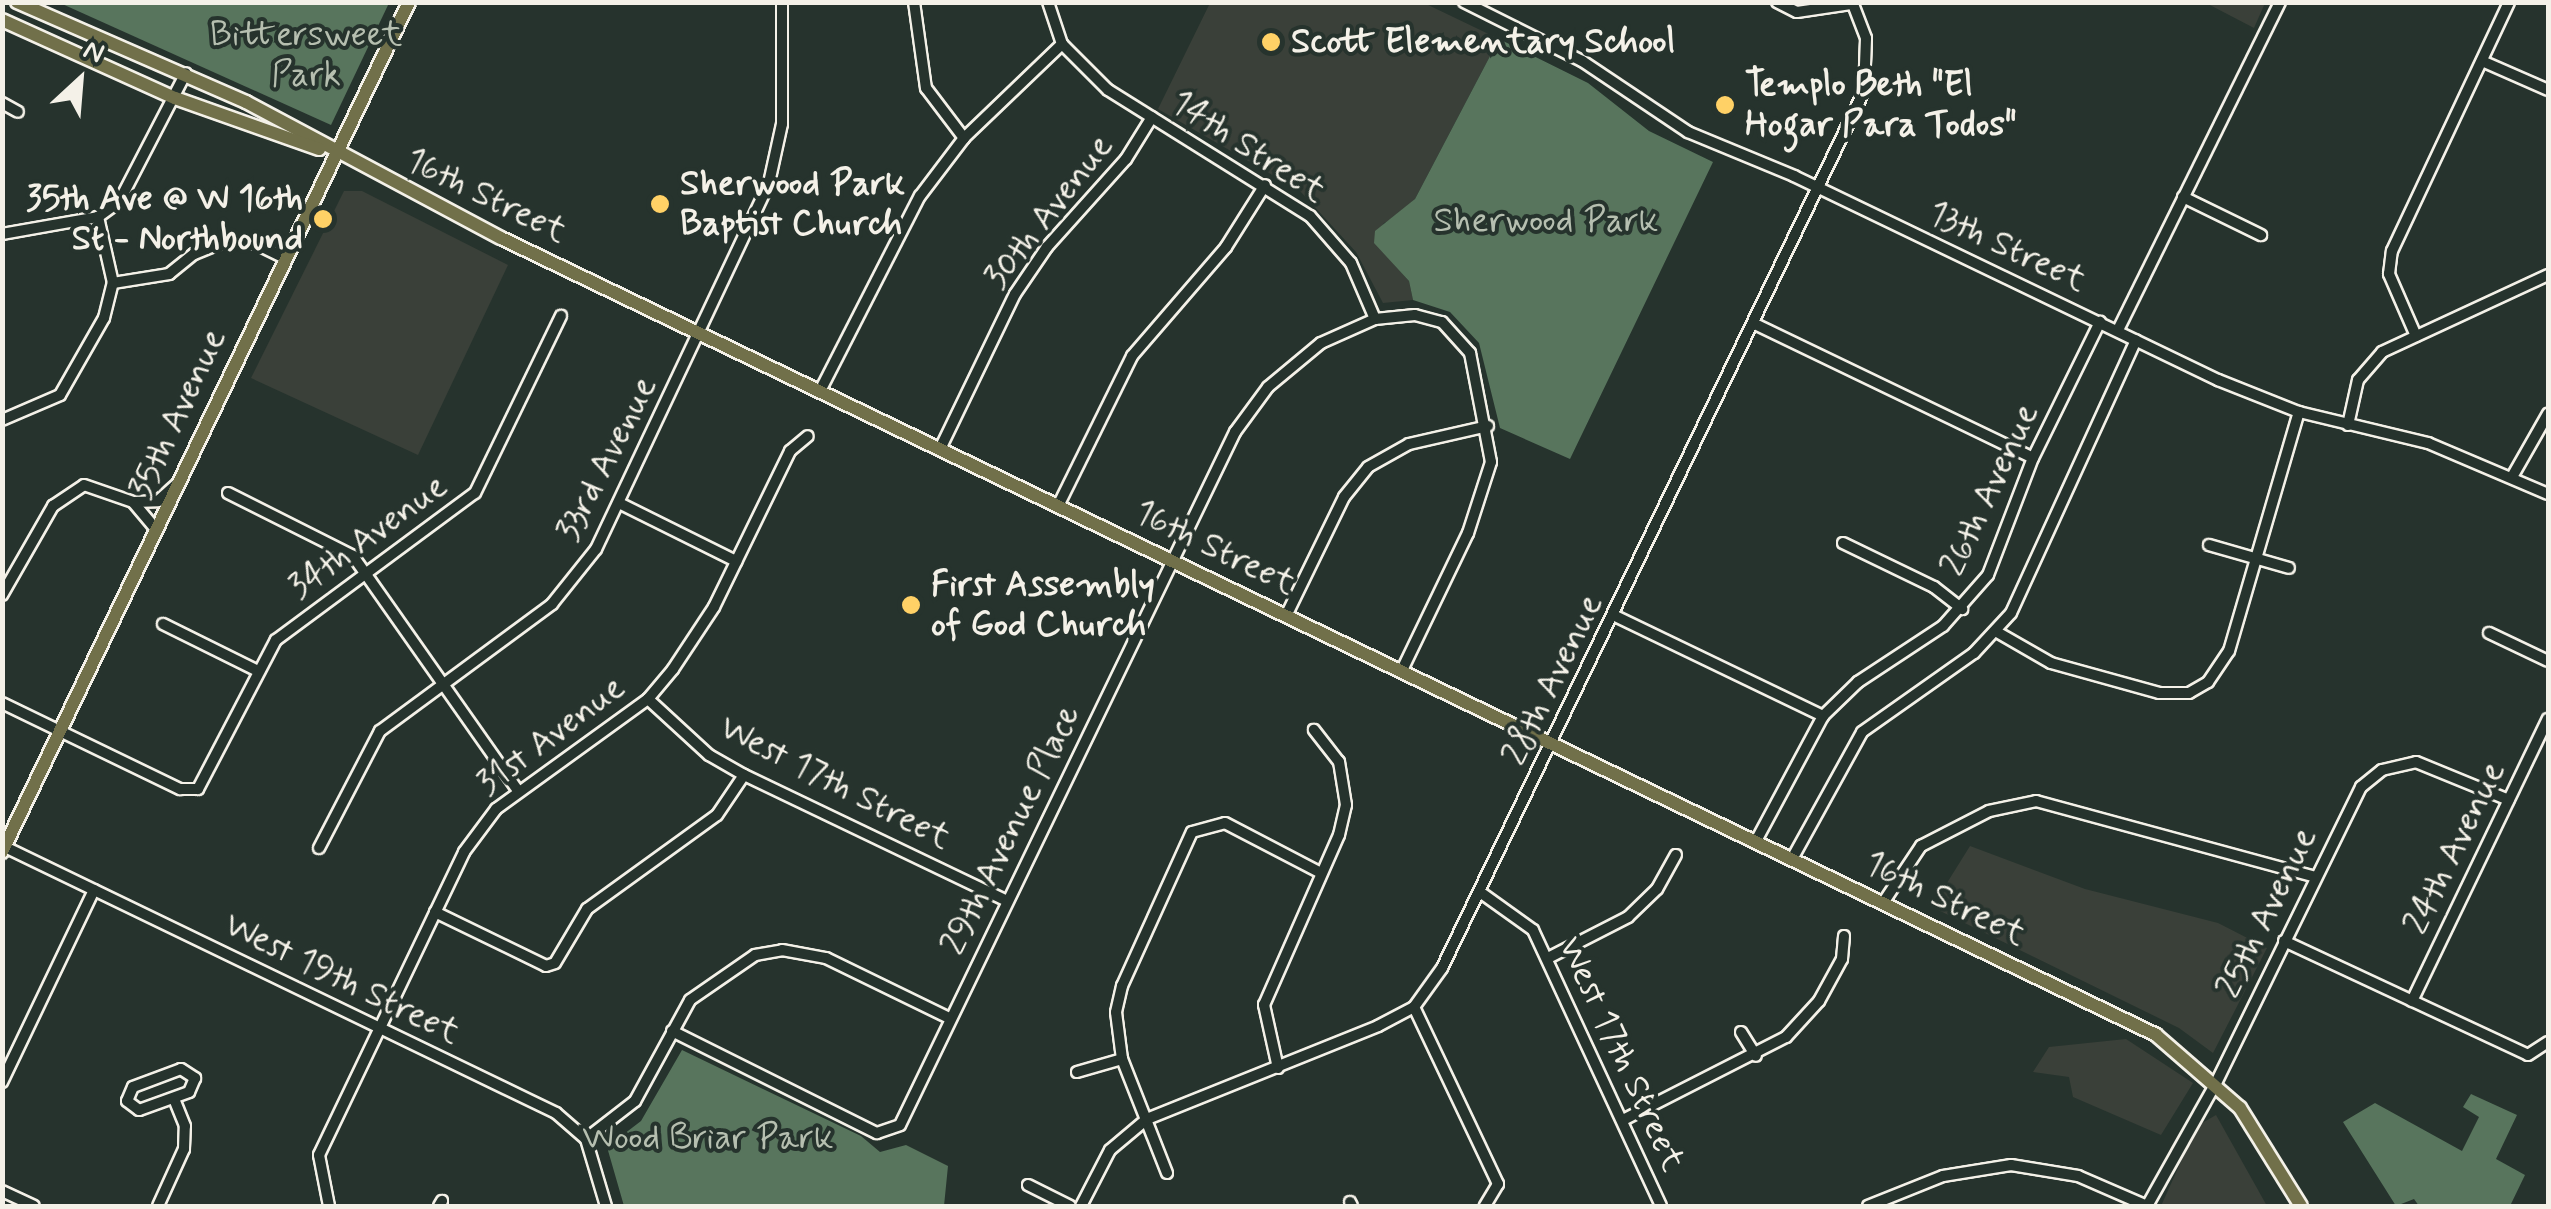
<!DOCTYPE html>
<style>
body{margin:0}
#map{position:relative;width:2551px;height:1209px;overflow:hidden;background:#26332d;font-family:Mynerve,sans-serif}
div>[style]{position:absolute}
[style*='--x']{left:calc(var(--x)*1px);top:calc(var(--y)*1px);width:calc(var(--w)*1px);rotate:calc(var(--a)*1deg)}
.built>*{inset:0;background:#3a4039}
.green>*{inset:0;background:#58755d}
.roads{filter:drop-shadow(2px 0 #f4f1e8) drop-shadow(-2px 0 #f4f1e8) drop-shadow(0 2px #f4f1e8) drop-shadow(0 -2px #f4f1e8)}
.minor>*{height:10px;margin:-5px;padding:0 5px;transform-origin:5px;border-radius:5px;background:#26332d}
.major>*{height:12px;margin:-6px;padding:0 6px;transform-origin:6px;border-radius:6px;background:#71704a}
.dots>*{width:28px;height:28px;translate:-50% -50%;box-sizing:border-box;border:5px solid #26332d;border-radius:50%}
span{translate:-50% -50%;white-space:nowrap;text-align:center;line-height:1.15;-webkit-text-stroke:8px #26332d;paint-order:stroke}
.park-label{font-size:35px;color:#b6bfb0}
.poi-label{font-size:35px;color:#f4f1e8;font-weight:700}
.left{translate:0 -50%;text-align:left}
.right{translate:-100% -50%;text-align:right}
.street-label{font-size:35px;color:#f4f1e8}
.frame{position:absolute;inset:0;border:5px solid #f4f1e8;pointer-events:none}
.north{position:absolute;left:30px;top:30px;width:100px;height:100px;-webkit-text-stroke:8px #26332d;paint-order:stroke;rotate:26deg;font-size:28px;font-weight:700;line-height:40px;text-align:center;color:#f4f1e8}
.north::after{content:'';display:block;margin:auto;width:35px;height:45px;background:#f4f1e8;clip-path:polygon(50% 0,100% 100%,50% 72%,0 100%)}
</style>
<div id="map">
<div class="built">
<i style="clip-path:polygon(1210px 3px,1424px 3px,1499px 39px,1415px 199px,1404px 214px,1384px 223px,1375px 243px,1409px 281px,1413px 300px,1383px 303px,1356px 252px,1300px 191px,1158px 109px)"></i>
<i style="clip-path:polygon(2206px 3px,2265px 3px,2254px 28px)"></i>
<i style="clip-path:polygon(344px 191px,362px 191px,508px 265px,418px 455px,251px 378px)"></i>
<i style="clip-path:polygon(1970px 846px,2085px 889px,2218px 923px,2267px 948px,2213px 1053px,2179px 1028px,1932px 907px)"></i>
<i style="clip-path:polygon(2126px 1039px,2193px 1083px,2161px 1135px,2073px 1097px,2069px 1077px,2033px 1072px,2049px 1047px)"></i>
<i style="clip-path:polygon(2216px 1115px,2267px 1206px,2161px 1206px,2197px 1126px)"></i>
</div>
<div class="green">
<i style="clip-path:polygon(60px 3px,389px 3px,331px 125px)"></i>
<i style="clip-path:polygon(1499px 39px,1588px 83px,1649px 131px,1713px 162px,1570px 459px,1500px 428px,1479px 343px,1450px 312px,1413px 300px,1409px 281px,1374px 243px,1375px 231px,1415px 199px)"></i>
<i style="clip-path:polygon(682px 1050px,861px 1136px,880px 1152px,906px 1145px,948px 1166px,944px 1206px,624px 1206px,607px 1147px,641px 1121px)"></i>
<i style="clip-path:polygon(2471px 1094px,2517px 1115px,2496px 1159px,2525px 1175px,2510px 1206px,2419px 1206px,2414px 1199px,2396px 1206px,2343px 1122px,2375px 1103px,2462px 1151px,2479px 1117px,2463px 1107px)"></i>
</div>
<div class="roads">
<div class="minor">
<i style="--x:914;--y:2;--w:87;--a:82.1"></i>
<i style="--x:926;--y:88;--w:63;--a:52.8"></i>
<i style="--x:1048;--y:2;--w:44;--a:71.6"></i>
<i style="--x:1062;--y:44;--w:65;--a:45"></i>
<i style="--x:1108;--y:90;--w:238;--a:32"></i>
<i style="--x:1310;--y:216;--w:62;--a:48.9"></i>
<i style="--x:1351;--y:263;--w:61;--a:66.8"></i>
<i style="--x:1464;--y:2;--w:132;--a:26.6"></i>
<i style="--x:1582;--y:61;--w:128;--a:33.8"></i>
<i style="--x:1688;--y:132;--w:115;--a:22.5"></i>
<i style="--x:1794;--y:176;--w:471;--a:25.7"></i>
<i style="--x:2218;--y:380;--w:87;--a:21.6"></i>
<i style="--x:2299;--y:412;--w:133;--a:13.5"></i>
<i style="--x:2428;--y:443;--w:130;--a:23"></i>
<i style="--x:1777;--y:2;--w:22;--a:27"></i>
<i style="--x:1797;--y:12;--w:56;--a:-8.3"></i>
<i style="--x:2482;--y:61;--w:72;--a:23.7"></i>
<i style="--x:2;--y:103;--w:18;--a:29"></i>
<i style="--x:2183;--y:197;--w:87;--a:26"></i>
<i style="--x:2;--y:234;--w:97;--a:-10"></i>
<i style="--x:98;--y:217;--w:26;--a:-36"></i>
<i style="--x:119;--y:202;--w:145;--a:-62.6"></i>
<i style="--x:113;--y:283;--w:57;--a:-9.1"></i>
<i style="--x:169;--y:274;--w:32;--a:-39"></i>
<i style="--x:194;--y:254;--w:35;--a:-22"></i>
<i style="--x:227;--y:241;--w:29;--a:6"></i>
<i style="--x:256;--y:244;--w:32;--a:26"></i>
<i style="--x:1757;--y:325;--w:306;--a:25.7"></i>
<i style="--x:2118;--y:330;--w:366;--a:-63.7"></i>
<i style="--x:2416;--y:336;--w:68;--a:-113.5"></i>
<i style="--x:2389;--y:274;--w:23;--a:-83"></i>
<i style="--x:2392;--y:251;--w:275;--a:-64.8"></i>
<i style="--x:820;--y:391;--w:219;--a:-62.9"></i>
<i style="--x:920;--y:196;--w:73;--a:-52.8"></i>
<i style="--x:964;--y:138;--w:136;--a:-43.8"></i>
<i style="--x:2;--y:420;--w:63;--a:-23.3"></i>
<i style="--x:60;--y:395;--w:89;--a:-60.3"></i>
<i style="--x:104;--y:318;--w:36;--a:-76"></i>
<i style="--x:113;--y:283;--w:68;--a:-102.8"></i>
<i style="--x:2348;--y:425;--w:46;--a:-77.5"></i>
<i style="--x:2358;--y:380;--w:37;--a:-49"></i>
<i style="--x:2382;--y:352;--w:183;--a:-24.9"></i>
<i style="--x:940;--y:449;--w:172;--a:-64.2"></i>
<i style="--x:1015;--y:294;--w:57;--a:-55.8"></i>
<i style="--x:1047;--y:247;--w:118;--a:-48.1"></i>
<i style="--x:1126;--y:159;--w:49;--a:-58.2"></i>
<i style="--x:2512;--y:477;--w:73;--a:-60.3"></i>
<i style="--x:228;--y:493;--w:140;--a:26.7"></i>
<i style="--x:353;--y:556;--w:287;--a:54.9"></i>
<i style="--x:134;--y:502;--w:24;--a:-2"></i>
<i style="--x:158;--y:501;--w:24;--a:-42"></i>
<i style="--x:619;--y:503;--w:131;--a:26.4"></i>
<i style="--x:1058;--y:506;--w:167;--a:-63.7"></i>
<i style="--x:1132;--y:356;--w:144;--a:-49.2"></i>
<i style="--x:1226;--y:247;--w:73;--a:-57.8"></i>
<i style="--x:1843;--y:543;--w:101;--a:25.8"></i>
<i style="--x:1934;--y:587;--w:36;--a:38"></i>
<i style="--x:2209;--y:545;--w:83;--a:16"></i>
<i style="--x:2;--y:595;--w:103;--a:-60.2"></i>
<i style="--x:53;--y:506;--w:37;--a:-34"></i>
<i style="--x:84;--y:485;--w:52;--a:19.1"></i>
<i style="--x:133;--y:502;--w:35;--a:50"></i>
<i style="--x:1286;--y:616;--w:132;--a:-64"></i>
<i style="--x:1344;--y:497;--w:38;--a:-51"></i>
<i style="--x:1368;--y:467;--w:47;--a:-29.3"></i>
<i style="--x:1409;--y:444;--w:81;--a:-12.8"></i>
<i style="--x:1615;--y:616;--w:231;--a:25.7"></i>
<i style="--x:163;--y:624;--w:106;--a:26.3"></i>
<i style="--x:1997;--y:632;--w:62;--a:29.9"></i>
<i style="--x:2051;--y:663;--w:112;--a:15.5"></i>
<i style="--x:2159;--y:693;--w:30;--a:0"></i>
<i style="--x:2189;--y:693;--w:22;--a:-30"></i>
<i style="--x:2208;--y:682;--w:37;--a:-56"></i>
<i style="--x:2229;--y:651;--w:249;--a:-73.7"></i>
<i style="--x:2489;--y:633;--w:65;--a:25.4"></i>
<i style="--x:648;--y:699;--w:83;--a:42.6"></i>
<i style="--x:709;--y:755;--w:40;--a:29.7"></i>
<i style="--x:744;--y:775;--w:292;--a:25.6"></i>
<i style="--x:2;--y:703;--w:198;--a:25.8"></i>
<i style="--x:180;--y:789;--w:18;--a:0"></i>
<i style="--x:198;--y:789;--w:168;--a:-62.4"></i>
<i style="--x:276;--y:640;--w:247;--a:-36.5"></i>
<i style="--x:475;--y:493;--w:197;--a:-64.1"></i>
<i style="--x:1756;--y:841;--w:142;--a:-61.8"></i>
<i style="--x:1823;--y:716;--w:49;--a:-44.2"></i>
<i style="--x:1858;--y:682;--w:102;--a:-33.4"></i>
<i style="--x:1943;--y:626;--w:68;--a:-48.6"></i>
<i style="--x:1988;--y:575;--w:125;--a:-69"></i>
<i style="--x:2033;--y:458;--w:152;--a:-63.8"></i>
<i style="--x:5;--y:847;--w:612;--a:25.77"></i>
<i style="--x:556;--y:1113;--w:40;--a:41"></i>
<i style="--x:586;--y:1139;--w:70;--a:73.4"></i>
<i style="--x:319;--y:848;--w:132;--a:-62.5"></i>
<i style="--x:380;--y:731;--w:214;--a:-36.4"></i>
<i style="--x:552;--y:604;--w:70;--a:-51.3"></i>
<i style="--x:596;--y:549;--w:405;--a:-64.7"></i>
<i style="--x:769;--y:183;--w:60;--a:-77.6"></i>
<i style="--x:782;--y:124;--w:122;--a:-90"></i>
<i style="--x:1792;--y:859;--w:145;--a:-61.1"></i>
<i style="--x:1862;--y:732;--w:137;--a:-35.2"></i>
<i style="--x:1974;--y:653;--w:54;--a:-47.2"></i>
<i style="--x:2011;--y:613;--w:300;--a:-65.4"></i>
<i style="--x:1480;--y:892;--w:65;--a:35.6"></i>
<i style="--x:1533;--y:930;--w:304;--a:65.1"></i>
<i style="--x:1883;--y:903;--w:69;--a:-56.3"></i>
<i style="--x:1921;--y:846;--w:76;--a:-27.2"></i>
<i style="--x:1989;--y:811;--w:48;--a:-12"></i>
<i style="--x:2036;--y:801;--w:289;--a:15.2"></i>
<i style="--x:435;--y:912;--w:123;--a:25.9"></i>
<i style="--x:546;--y:966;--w:9;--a:-18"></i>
<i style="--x:555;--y:963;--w:63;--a:-59.3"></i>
<i style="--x:587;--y:909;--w:160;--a:-35.9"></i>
<i style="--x:717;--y:815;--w:48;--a:-56"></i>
<i style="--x:2284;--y:941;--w:269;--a:25"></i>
<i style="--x:2528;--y:1055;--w:24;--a:-33"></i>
<i style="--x:1548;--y:958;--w:90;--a:-27.1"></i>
<i style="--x:1628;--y:917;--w:40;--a:-44"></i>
<i style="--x:1657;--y:889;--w:39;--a:-61"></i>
<i style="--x:2412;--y:1001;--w:313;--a:-64.3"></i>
<i style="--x:1414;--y:1007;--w:196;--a:64.6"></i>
<i style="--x:1498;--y:1184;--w:26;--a:121"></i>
<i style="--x:672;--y:1031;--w:229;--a:26.5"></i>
<i style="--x:877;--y:1133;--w:24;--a:-19"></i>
<i style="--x:900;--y:1125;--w:770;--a:-64.2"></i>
<i style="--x:1235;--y:432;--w:56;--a:-53.7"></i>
<i style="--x:1268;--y:387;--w:69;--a:-39.7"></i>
<i style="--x:1321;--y:343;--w:59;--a:-24"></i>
<i style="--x:1375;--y:319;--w:40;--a:-5.7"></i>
<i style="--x:1415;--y:315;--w:28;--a:15"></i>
<i style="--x:1442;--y:322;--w:42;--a:47.9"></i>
<i style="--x:1470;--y:353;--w:111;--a:79.1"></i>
<i style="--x:1491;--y:462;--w:75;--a:107.9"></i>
<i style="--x:1468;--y:533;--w:154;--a:115.7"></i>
<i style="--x:1741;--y:1032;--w:28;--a:58"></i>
<i style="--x:1278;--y:1068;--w:65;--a:-102.5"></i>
<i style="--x:1264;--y:1005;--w:186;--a:-66.2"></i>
<i style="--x:1339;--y:835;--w:31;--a:-77"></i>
<i style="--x:1346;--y:805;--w:44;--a:-99.2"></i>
<i style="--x:1339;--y:762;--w:41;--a:-128"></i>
<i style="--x:181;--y:1069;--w:17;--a:33"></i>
<i style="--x:195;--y:1078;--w:15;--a:113"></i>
<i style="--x:189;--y:1092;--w:53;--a:160.2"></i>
<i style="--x:139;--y:1110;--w:15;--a:-143"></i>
<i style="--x:127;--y:1101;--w:15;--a:-67"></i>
<i style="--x:133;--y:1087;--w:51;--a:-20.6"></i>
<i style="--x:1077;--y:1072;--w:47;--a:-16.1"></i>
<i style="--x:2;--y:1082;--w:213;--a:-64.4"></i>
<i style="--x:1623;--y:1120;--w:183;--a:-27"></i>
<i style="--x:1786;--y:1037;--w:49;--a:-47.5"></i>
<i style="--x:1819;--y:1001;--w:48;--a:-61.3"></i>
<i style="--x:1842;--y:959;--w:23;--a:-85"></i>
<i style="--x:586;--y:1139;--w:62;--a:-37.8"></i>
<i style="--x:635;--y:1101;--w:115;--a:-61.4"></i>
<i style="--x:690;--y:1000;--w:79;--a:-34.7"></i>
<i style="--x:755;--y:955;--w:27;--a:-10"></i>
<i style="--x:782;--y:950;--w:45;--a:10.3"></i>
<i style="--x:826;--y:958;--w:137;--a:26"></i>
<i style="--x:1167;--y:1173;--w:123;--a:-111.5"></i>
<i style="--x:1122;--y:1059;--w:47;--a:-97.3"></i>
<i style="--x:1116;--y:1012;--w:27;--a:-77"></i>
<i style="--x:1122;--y:986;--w:169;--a:-65.6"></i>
<i style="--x:1192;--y:832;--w:34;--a:-15"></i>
<i style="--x:1225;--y:823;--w:108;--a:27.5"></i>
<i style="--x:1028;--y:1185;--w:47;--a:26.6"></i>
<i style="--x:2;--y:1191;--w:35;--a:25"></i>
<i style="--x:1350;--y:1202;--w:4;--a:63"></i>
<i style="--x:158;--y:1206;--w:63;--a:-65.5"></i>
<i style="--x:184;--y:1149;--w:23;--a:-88"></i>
<i style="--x:185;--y:1126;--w:29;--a:-112"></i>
<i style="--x:329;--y:1206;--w:52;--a:-101.1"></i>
<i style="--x:319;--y:1155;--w:336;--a:-64.4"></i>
<i style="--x:464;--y:852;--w:54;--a:-53.3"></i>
<i style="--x:496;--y:809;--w:188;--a:-35.9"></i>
<i style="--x:648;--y:699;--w:39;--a:-50"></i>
<i style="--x:673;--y:669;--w:74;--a:-56.5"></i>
<i style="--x:714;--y:607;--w:174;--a:-64"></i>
<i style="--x:790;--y:451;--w:23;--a:-40"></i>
<i style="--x:439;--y:1206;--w:6;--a:-59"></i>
<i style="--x:1081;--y:1206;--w:63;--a:-62.6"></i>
<i style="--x:1110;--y:1150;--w:48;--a:-40"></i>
<i style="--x:1147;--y:1119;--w:249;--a:-21.9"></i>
<i style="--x:1378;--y:1026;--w:41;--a:-27.8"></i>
<i style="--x:1414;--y:1007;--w:48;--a:-54.3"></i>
<i style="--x:1442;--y:968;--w:973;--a:-64.3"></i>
<i style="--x:1864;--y:91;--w:53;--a:-87.8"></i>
<i style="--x:1866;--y:38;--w:39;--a:-111"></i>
<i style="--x:1868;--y:1206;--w:81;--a:-21.8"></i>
<i style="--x:1943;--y:1176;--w:69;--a:-9.2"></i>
<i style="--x:2011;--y:1165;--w:68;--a:9.3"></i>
<i style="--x:2078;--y:1176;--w:75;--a:23.5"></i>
<i style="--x:2147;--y:1206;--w:141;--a:-60.7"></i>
<i style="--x:2216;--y:1083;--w:330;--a:-63.9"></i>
<i style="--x:2361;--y:787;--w:27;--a:-39"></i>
<i style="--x:2382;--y:770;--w:35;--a:-13"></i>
<i style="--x:2416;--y:762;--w:100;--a:22.2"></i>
</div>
<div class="major">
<i style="--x:17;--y:2;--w:250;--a:23.6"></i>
<i style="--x:246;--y:102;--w:289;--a:28.1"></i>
<i style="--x:501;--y:238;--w:1837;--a:25.71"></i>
<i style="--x:2156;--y:1035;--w:111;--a:41"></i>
<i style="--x:2240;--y:1108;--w:115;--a:58.1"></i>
<i style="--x:2;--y:20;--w:190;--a:24.3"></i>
<i style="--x:175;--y:98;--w:153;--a:19.5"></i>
<i style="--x:2;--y:852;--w:942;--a:-64.41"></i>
</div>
</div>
<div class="dots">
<i style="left:1271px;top:42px;background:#ffd166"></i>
<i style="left:1725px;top:105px;background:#ffd166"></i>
<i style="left:660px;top:204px;background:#ffd166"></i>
<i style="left:323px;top:219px;background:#ffd166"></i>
<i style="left:911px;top:605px;background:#ffd166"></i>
</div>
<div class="park-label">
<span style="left:306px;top:55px">Bittersweet<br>Park</span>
<span style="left:1546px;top:221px">Sherwood Park</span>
<span style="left:708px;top:1138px">Wood Briar Park</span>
</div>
<div class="poi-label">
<span class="left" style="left:1291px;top:42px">Scott Elementary School</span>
<span class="left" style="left:1745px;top:105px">Templo Beth "El<br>Hogar Para Todos"</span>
<span class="left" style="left:680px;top:204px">Sherwood Park<br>Baptist Church</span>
<span class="right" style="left:303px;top:219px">35th Ave @ W 16th<br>St - Northbound</span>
<span class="left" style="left:931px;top:605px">First Assembly<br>of God Church</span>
</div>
<div class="street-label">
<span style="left:1248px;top:147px;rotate:33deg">14th Street</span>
<span style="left:486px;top:196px;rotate:26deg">16th Street</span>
<span style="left:1049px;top:212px;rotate:-52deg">30th Avenue</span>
<span style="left:2007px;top:247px;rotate:25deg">13th Street</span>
<span style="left:178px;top:414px;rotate:-65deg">35th Avenue</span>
<span style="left:607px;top:459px;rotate:-63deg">33rd Avenue</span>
<span style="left:1990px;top:490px;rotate:-65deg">26th Avenue</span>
<span style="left:368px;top:537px;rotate:-36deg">34th Avenue</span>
<span style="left:1215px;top:548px;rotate:26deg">16th Street</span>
<span style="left:1553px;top:680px;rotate:-64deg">28th Avenue</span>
<span style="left:551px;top:736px;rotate:-37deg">31st Avenue</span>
<span style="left:835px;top:783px;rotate:27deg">West 17th Street</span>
<span style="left:1011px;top:830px;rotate:-64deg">29th Avenue Place</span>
<span style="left:2455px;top:848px;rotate:-64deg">24th Avenue</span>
<span style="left:1945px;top:899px;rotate:26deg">16th Street</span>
<span style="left:2267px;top:913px;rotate:-64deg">25th Avenue</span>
<span style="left:342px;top:979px;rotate:26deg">West 19th Street</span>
<span style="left:1621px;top:1054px;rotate:65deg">West 17th Street</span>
</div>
<div class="frame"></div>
<div class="north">N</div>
</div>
